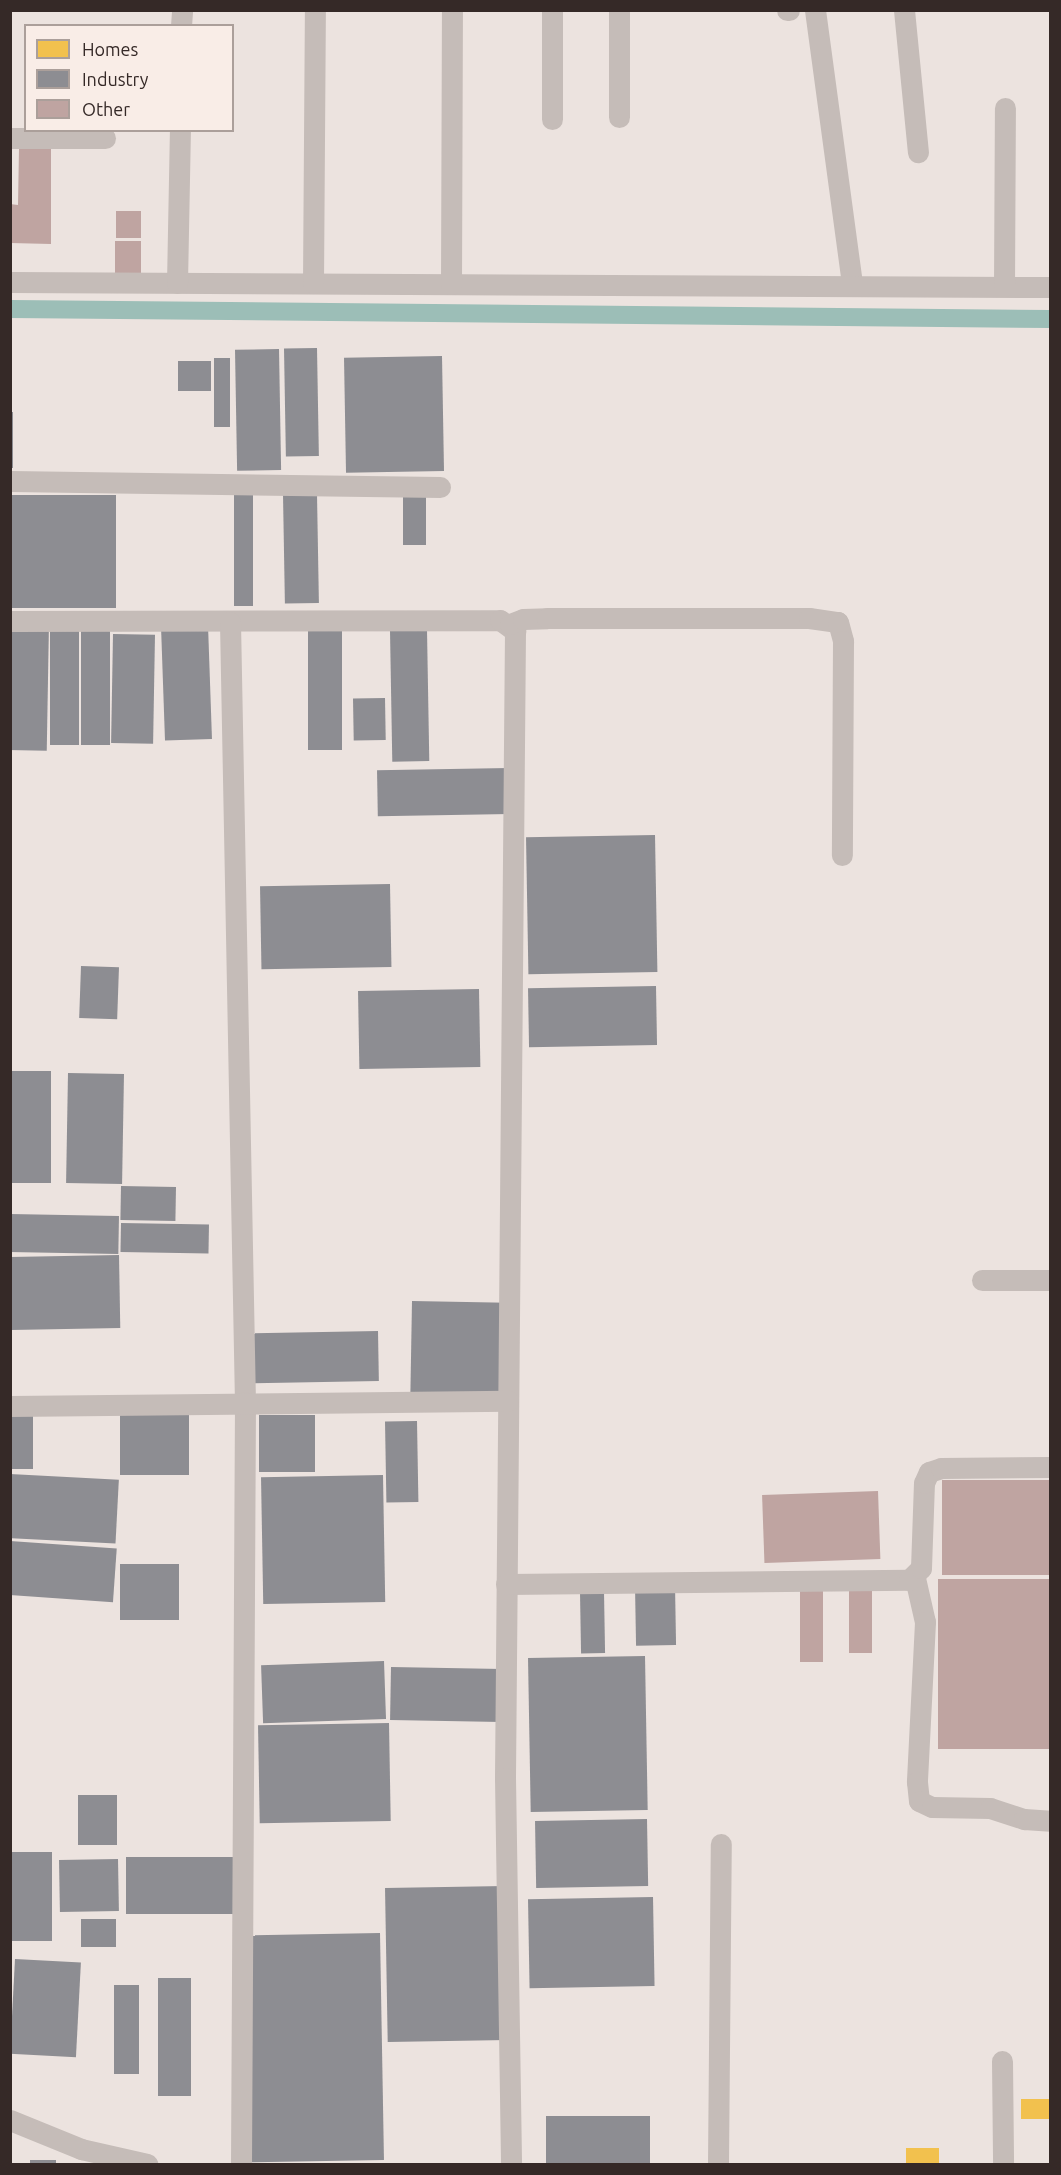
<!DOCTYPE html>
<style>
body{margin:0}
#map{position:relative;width:1061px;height:2175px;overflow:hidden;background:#ece3df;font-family:Ubuntu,sans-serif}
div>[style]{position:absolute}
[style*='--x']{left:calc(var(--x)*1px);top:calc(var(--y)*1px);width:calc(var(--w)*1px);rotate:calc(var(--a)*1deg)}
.homes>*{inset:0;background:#f2c14e;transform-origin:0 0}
.industry>*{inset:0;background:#8d8d92;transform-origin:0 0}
.canal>*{height:18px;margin:-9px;padding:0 9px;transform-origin:9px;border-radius:9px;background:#9cbeb7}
.building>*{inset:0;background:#bfa4a1;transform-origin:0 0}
.minor>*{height:21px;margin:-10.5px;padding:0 10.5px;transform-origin:10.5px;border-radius:10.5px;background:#c5bcb8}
span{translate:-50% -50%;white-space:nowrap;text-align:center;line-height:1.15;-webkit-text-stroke:6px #f9ede7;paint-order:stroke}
.frame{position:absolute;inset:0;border:12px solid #352927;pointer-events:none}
.legend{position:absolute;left:24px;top:24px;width:210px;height:108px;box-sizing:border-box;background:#f9ede7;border:2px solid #ab9f9a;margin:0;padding:8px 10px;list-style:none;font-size:18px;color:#352927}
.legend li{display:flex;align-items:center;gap:12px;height:30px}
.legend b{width:30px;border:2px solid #ab9f9a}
</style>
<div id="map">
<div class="homes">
<i style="left:1021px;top:2099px;width:29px;height:20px"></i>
<i style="left:906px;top:2148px;width:33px;height:16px"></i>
</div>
<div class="industry">
<i style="left:317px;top:348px;width:108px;height:33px;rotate:89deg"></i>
<i style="left:279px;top:349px;width:121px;height:44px;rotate:89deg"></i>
<i style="left:442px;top:356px;width:115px;height:98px;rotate:89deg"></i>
<i style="left:214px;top:358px;width:16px;height:69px"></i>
<i style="left:178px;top:361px;width:33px;height:30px"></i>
<i style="left:10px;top:412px;width:3px;height:56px"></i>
<i style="left:234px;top:490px;width:19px;height:116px"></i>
<i style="left:403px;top:493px;width:23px;height:52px"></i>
<i style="left:317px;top:494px;width:109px;height:34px;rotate:89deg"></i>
<i style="left:10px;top:495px;width:106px;height:113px"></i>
<i style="left:10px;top:621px;width:39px;height:129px;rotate:1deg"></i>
<i style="left:208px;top:625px;width:114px;height:47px;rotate:88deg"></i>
<i style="left:50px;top:627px;width:29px;height:118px"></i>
<i style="left:308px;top:628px;width:34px;height:122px"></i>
<i style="left:81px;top:629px;width:29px;height:116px"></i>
<i style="left:427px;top:630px;width:131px;height:37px;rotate:89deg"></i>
<i style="left:113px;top:634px;width:42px;height:109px;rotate:1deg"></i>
<i style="left:385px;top:698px;width:42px;height:32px;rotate:89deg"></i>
<i style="left:509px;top:768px;width:46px;height:132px;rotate:89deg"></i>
<i style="left:655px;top:835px;width:137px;height:129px;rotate:89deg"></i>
<i style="left:390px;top:884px;width:83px;height:130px;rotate:89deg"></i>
<i style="left:81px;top:966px;width:38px;height:52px;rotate:2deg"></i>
<i style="left:656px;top:986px;width:59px;height:128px;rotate:89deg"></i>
<i style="left:479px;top:989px;width:78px;height:121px;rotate:89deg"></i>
<i style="left:10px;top:1071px;width:41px;height:112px"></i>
<i style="left:68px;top:1073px;width:56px;height:110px;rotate:1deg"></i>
<i style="left:121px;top:1186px;width:55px;height:34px;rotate:1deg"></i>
<i style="left:10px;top:1214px;width:109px;height:38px;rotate:1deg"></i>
<i style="left:121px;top:1223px;width:88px;height:29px;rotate:1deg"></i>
<i style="left:119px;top:1255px;width:73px;height:109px;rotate:89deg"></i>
<i style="left:412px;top:1301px;width:95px;height:96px;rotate:1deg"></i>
<i style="left:378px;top:1331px;width:50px;height:125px;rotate:89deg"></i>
<i style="left:10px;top:1410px;width:23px;height:59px"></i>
<i style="left:120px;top:1413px;width:69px;height:62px"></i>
<i style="left:259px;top:1415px;width:56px;height:57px"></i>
<i style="left:417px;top:1421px;width:81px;height:32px;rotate:89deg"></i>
<i style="left:10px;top:1474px;width:109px;height:64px;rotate:3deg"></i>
<i style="left:383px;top:1475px;width:127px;height:122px;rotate:89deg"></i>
<i style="left:10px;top:1541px;width:107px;height:54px;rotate:4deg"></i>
<i style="left:120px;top:1564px;width:59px;height:56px"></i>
<i style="left:675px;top:1585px;width:60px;height:40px;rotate:89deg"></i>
<i style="left:604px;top:1592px;width:61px;height:24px;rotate:89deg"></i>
<i style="left:645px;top:1656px;width:154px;height:117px;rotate:89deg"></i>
<i style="left:384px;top:1661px;width:58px;height:123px;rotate:88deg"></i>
<i style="left:391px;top:1667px;width:111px;height:53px;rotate:1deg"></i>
<i style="left:389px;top:1723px;width:98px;height:131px;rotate:89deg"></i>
<i style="left:78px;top:1795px;width:39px;height:50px"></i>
<i style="left:647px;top:1819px;width:67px;height:112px;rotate:89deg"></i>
<i style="left:10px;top:1852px;width:42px;height:89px"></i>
<i style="left:235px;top:1857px;width:57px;height:109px;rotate:90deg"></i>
<i style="left:118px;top:1859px;width:52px;height:59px;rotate:89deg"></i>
<i style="left:505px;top:1886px;width:154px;height:120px;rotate:89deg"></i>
<i style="left:653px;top:1897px;width:89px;height:125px;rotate:89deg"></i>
<i style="left:116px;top:1919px;width:28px;height:35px;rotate:90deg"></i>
<i style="left:380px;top:1933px;width:227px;height:133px;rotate:89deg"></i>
<i style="left:15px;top:1959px;width:66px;height:95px;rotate:3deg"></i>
<i style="left:158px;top:1978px;width:33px;height:118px"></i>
<i style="left:139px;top:1985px;width:89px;height:25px;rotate:90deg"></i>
<i style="left:650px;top:2116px;width:48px;height:104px;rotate:90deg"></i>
<i style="left:30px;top:2160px;width:26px;height:4px"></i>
</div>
<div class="canal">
<i style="--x:10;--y:309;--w:1040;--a:0.55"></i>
</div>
<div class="building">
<i style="clip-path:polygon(19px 148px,51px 148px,51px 244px,10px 243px,10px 204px,18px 205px)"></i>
<i style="left:116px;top:211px;width:25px;height:27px"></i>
<i style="left:115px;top:241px;width:26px;height:34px"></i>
<i style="left:1050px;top:1480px;width:95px;height:108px;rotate:90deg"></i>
<i style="left:878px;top:1491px;width:68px;height:116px;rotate:88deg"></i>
<i style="left:1050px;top:1579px;width:170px;height:112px;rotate:90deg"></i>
<i style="left:849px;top:1584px;width:23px;height:69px"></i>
<i style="left:800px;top:1591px;width:23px;height:71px"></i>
</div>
<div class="minor">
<i style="--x:552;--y:10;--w:109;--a:90"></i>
<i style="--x:619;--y:10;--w:107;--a:90"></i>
<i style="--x:787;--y:10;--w:2;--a:0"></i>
<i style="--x:815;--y:10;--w:277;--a:82.3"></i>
<i style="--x:904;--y:10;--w:143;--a:84.4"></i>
<i style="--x:181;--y:26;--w:16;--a:-86"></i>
<i style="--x:10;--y:138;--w:95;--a:0"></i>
<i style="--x:10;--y:282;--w:1040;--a:0.28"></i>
<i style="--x:177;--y:283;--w:153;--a:-88.9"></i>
<i style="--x:313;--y:283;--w:273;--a:-89.6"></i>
<i style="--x:451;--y:284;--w:274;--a:-89.8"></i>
<i style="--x:1004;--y:286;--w:178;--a:-89.7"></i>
<i style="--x:10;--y:481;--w:430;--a:0.8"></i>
<i style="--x:10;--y:621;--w:490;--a:-0.1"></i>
<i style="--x:500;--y:620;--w:19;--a:36"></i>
<i style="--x:515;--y:631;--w:1147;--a:90.5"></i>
<i style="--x:505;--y:1778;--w:386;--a:89.1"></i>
<i style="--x:230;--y:622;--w:780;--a:88.9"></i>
<i style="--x:245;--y:1402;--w:762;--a:90.3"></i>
<i style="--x:510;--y:624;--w:14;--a:-21"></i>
<i style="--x:523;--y:619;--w:24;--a:-2"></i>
<i style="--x:547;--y:618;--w:262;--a:0"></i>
<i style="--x:809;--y:618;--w:29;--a:8"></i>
<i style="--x:838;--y:622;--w:20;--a:75"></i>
<i style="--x:843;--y:641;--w:214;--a:90.3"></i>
<i style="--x:982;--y:1280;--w:68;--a:0"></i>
<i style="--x:10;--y:1406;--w:498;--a:-0.6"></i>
<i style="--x:915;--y:1578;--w:45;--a:77.2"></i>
<i style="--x:925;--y:1622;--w:160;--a:92.9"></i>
<i style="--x:917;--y:1782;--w:19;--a:84"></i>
<i style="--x:919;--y:1801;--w:14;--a:25"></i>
<i style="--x:932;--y:1807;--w:58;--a:1"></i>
<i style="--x:990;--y:1808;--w:36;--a:18"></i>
<i style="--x:1024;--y:1819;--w:26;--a:4"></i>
<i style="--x:506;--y:1584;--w:403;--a:-0.6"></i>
<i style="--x:909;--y:1580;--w:17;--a:-45"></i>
<i style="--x:921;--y:1568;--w:85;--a:-88"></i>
<i style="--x:924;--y:1483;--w:12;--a:-66"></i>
<i style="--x:929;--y:1472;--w:13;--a:-18"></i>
<i style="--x:941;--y:1468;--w:109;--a:-0.5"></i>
<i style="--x:1002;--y:2061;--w:103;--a:89.4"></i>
<i style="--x:10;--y:2120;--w:77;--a:22.2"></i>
<i style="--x:81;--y:2149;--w:68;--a:12.8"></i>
<i style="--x:718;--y:2164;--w:320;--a:-89.5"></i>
</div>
<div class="frame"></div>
<ul class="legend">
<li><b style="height:16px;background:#f2c14e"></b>Homes</li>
<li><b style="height:16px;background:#8d8d92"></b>Industry</li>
<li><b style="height:16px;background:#bfa4a1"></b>Other</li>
</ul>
</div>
